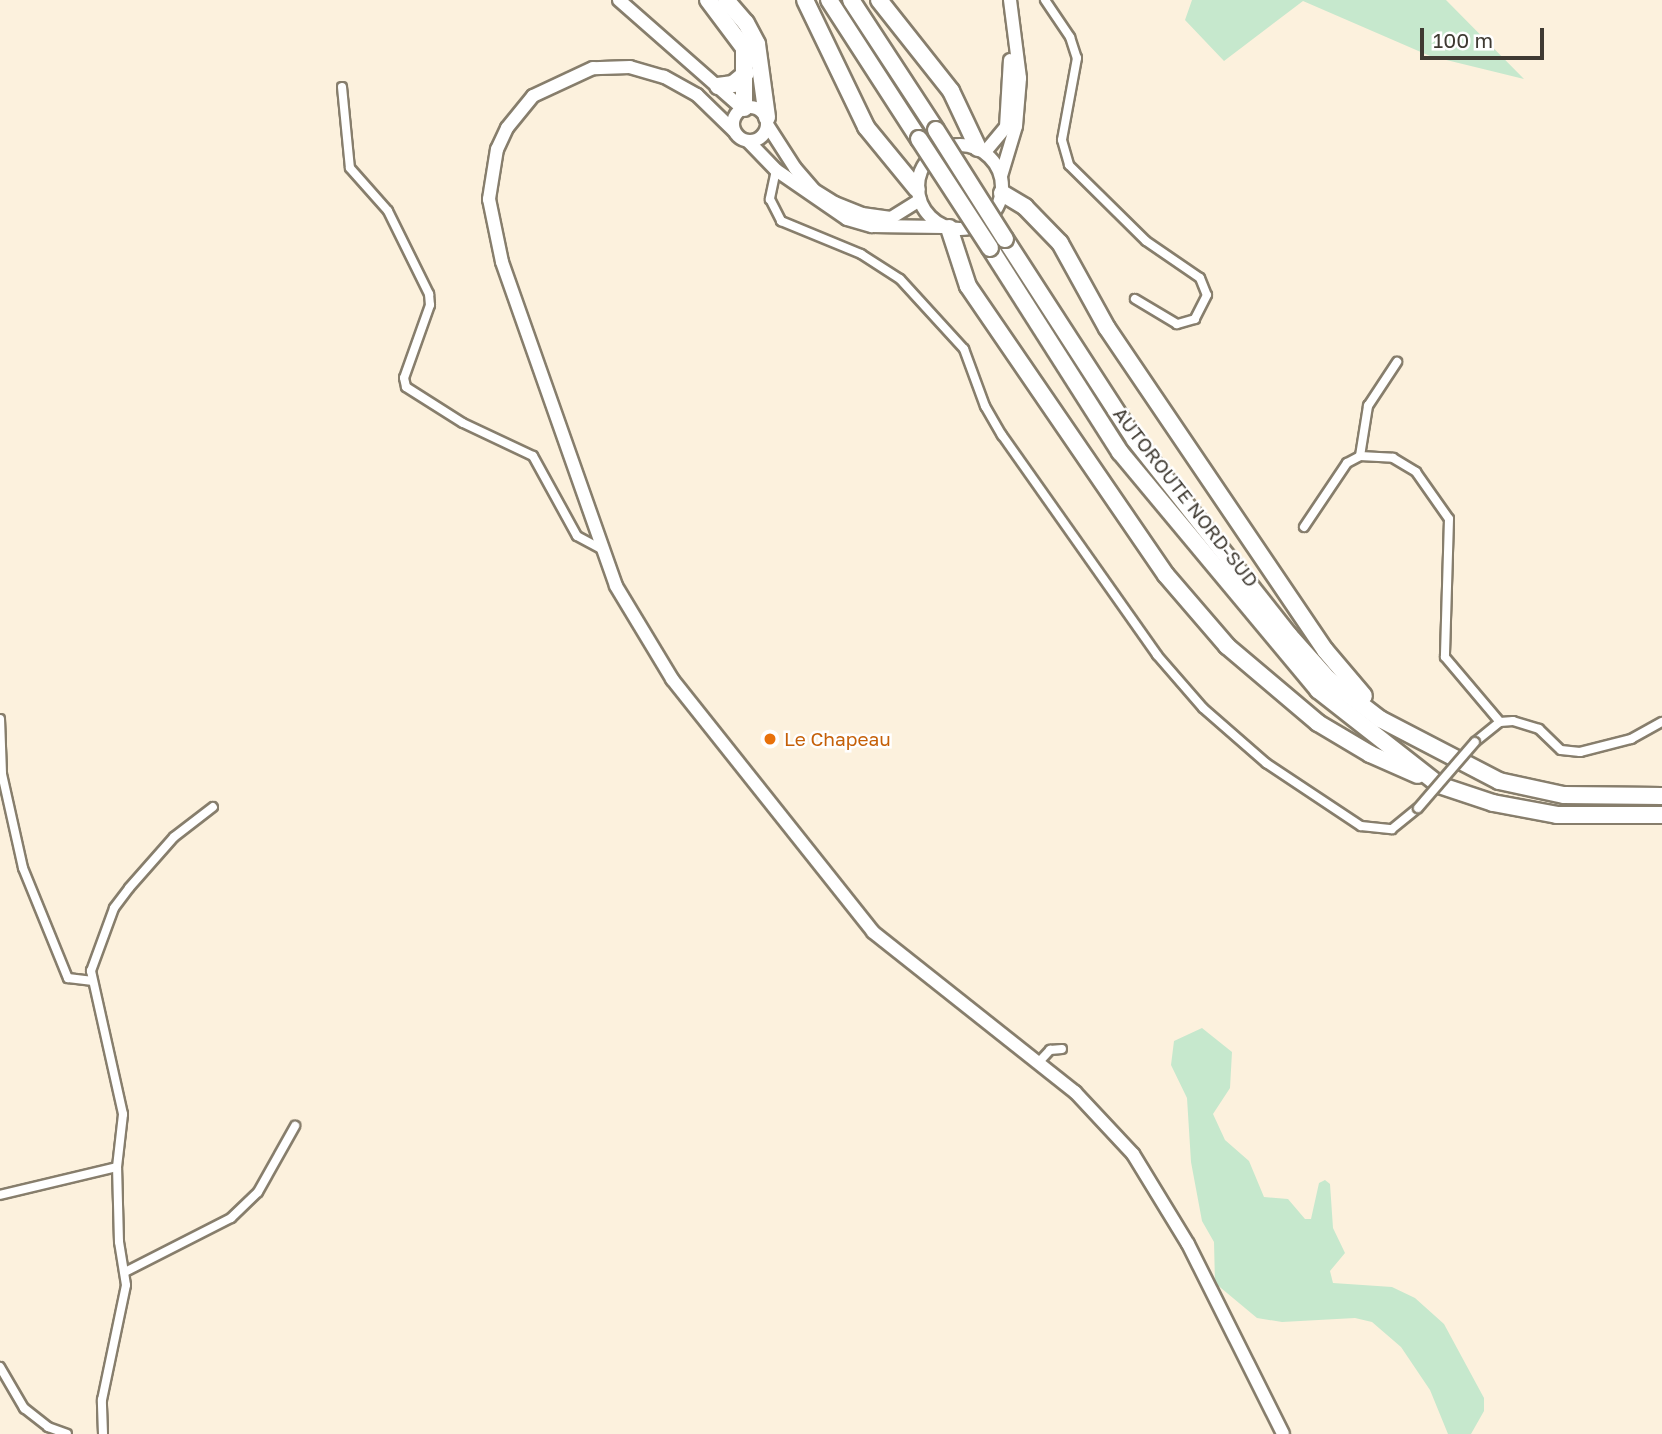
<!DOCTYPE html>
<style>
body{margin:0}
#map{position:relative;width:1662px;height:1434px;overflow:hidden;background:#fcf1dd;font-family:"Golos Text",sans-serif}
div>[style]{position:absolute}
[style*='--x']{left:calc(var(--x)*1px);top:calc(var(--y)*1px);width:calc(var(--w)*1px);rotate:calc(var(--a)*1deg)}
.green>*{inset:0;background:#c6e8cd}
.roads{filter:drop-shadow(2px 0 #877e6c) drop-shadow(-2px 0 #877e6c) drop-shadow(0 2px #877e6c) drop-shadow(0 -2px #877e6c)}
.street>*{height:8px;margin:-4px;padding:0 4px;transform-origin:4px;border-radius:4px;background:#fff}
.secondary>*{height:12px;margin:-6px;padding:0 6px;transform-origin:6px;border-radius:6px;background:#fff}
.primary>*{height:12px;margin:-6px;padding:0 6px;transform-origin:6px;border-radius:6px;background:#fff}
.primary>.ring{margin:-6px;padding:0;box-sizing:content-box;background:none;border:12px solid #fff;border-radius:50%}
.highway>*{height:16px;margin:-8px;padding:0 8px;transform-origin:8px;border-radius:8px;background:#fff}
.bridges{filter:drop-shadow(2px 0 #877e6c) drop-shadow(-2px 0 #877e6c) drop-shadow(0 2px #877e6c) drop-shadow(0 -2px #877e6c)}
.street-bridge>*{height:8px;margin:-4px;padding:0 4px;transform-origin:4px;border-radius:4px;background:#fff}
.highway-bridge>*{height:16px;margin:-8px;padding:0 8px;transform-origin:8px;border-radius:8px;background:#fff}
.dots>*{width:19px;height:19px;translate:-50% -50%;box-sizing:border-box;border:4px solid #fff;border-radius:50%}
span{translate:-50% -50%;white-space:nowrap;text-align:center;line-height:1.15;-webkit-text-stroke:5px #fff;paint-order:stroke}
.street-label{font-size:19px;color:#3f3a32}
.food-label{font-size:19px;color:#c56008}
.left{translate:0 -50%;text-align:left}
.scale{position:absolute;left:1420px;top:28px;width:124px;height:32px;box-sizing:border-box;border:4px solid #3f3a32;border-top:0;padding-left:9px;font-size:21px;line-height:24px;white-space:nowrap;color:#3f3a32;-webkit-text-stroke:5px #fff;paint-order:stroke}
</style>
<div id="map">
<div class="green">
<i style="clip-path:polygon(1192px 0,1446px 0,1524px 79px,1430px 56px,1303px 1px,1224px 61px,1185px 20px)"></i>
<i style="clip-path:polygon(1202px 1028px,1232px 1052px,1230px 1088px,1213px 1114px,1225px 1140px,1249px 1161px,1264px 1197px,1288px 1199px,1305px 1219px,1311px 1219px,1319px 1183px,1325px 1180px,1330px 1184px,1333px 1228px,1345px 1253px,1330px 1271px,1333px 1283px,1392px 1287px,1415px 1298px,1444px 1324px,1484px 1398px,1484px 1411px,1471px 1434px,1448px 1434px,1430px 1390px,1401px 1347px,1372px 1322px,1355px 1318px,1282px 1322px,1257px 1318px,1215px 1283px,1214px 1242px,1202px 1221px,1191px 1162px,1187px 1098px,1171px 1065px,1174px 1041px)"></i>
</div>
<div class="roads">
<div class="street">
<i style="--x:1045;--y:0;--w:45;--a:56"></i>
<i style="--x:1070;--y:37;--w:22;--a:72"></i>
<i style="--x:1077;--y:58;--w:83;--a:100.4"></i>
<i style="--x:1062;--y:140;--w:26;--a:74"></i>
<i style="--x:1069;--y:165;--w:108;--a:44.6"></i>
<i style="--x:1146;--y:241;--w:65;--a:34.4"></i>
<i style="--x:1200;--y:278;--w:18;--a:68"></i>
<i style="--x:1207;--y:295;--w:27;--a:117"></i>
<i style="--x:1195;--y:319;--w:19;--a:164"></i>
<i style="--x:1177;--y:324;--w:49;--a:-149.2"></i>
<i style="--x:342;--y:87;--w:81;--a:84.4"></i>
<i style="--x:350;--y:168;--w:57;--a:48.5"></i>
<i style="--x:388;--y:211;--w:93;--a:63.7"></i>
<i style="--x:429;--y:294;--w:11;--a:85"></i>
<i style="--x:430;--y:305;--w:77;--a:109.6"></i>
<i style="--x:404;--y:378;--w:9;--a:77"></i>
<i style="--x:406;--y:387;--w:67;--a:32.3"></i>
<i style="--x:463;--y:423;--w:77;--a:25.2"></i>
<i style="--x:533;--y:456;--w:91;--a:61.2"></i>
<i style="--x:577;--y:536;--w:27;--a:28"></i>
<i style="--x:776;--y:170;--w:30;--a:102"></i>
<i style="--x:770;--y:199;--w:25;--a:63"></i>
<i style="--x:781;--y:221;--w:87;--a:22.4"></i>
<i style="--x:861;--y:254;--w:46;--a:32.7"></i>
<i style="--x:900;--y:279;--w:95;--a:47.6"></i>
<i style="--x:964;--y:349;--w:61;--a:69.8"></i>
<i style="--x:985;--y:406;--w:34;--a:60"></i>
<i style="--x:1002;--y:435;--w:269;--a:54.8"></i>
<i style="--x:1157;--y:655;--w:70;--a:49"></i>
<i style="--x:1203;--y:708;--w:84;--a:41.1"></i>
<i style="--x:1266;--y:763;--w:114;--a:33.6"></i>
<i style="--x:1361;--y:826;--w:31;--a:6"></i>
<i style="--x:1392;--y:829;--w:33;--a:-39"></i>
<i style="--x:1360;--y:456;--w:51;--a:-80.9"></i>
<i style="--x:1368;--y:406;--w:53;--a:-56.6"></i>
<i style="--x:1304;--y:527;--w:77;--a:-56.1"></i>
<i style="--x:1347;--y:463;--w:15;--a:-28"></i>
<i style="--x:1360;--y:456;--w:33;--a:3"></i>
<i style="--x:1393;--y:458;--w:27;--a:31"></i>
<i style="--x:1416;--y:472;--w:57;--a:54.9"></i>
<i style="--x:1449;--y:519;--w:138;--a:91.7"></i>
<i style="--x:1445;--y:657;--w:85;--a:49.8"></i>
<i style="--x:0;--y:719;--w:55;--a:87.9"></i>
<i style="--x:2;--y:774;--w:96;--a:77.4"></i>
<i style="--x:23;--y:868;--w:119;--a:67.8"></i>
<i style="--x:68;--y:978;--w:23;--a:7"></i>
<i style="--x:1475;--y:742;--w:32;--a:-39"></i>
<i style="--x:1500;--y:722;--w:13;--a:-4"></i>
<i style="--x:1513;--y:721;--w:27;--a:17"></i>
<i style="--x:1539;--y:729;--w:30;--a:44"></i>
<i style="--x:1561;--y:750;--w:19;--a:6"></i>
<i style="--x:1580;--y:752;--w:53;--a:-14.3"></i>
<i style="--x:1631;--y:739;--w:35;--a:-29"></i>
<i style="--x:1038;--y:1063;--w:18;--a:-47"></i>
<i style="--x:1050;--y:1050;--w:12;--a:-5"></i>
<i style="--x:0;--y:1195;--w:120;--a:-13.5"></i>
<i style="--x:125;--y:1272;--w:119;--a:-27"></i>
<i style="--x:231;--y:1218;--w:37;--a:-44"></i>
<i style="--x:258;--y:1192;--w:76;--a:-60.7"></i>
<i style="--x:0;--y:1367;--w:48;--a:59.7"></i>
<i style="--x:24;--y:1408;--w:31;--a:38"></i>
<i style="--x:48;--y:1427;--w:20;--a:20"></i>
<i style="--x:103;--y:1434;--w:34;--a:-92"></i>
<i style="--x:102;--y:1400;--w:117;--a:-78.2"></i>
<i style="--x:126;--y:1285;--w:44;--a:-99.2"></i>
<i style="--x:119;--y:1242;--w:75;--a:-91.5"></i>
<i style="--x:117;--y:1167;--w:53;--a:-83.5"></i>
<i style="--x:123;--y:1114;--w:147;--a:-102.6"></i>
<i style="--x:91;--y:971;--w:67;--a:-69.9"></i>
<i style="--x:114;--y:908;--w:25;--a:-53"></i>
<i style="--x:129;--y:888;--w:68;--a:-48.6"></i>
<i style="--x:174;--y:837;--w:49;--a:-37.6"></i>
</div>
<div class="secondary">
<i style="--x:619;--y:0;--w:164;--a:41.3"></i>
</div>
<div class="primary">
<i class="ring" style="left:733px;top:107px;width:22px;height:22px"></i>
<i style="--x:768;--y:126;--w:50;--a:57.3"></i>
<i style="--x:795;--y:168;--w:29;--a:49"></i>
<i style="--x:814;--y:190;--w:25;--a:32"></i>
<i style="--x:835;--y:203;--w:29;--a:22"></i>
<i style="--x:862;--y:214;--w:29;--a:8"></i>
<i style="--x:891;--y:218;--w:34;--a:-32"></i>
<i style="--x:734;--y:131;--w:52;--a:-135.8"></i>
<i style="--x:697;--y:95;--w:38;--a:-151"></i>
<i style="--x:664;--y:77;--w:35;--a:-164"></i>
<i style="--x:630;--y:67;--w:37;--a:178"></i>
<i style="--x:593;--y:68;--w:66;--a:155"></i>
<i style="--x:533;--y:96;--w:41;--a:129.1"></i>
<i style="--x:507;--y:128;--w:23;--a:115"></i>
<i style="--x:497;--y:149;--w:51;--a:99.1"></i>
<i style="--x:489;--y:199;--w:64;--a:78.3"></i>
<i style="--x:502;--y:262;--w:343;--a:70.6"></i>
<i style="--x:616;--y:586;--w:109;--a:58.9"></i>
<i style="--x:672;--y:679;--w:323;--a:51.5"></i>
<i style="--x:873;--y:932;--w:258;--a:38.4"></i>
<i style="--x:1075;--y:1092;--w:85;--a:46.9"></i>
<i style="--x:1133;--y:1154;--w:105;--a:58.6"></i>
<i style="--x:1188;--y:1244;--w:212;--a:63.4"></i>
<i style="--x:748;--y:141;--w:40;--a:46"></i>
<i style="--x:776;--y:170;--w:86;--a:34.6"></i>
<i style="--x:847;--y:219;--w:26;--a:16"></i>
<i style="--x:872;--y:226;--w:71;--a:0.8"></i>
<i class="ring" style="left:918px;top:145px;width:72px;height:72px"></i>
<i style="--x:985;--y:152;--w:33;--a:-50"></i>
<i style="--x:1006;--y:127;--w:67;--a:-86.6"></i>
<i style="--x:1001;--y:176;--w:52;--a:-73.3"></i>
<i style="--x:1016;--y:126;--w:48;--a:-85.2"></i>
<i style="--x:1020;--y:78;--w:79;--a:-97.3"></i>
</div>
<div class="highway">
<i style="--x:708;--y:0;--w:60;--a:53.1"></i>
<i style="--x:744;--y:48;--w:60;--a:90"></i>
<i style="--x:726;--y:0;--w:30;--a:49"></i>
<i style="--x:746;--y:23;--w:24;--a:62"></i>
<i style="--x:757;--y:44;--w:74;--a:82.2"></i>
<i style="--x:805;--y:0;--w:141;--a:64.3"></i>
<i style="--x:866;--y:127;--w:80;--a:50.6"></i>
<i style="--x:829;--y:0;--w:166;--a:57.1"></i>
<i style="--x:851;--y:0;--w:155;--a:56.8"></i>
<i style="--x:879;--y:0;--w:116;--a:51.6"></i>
<i style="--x:951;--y:91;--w:63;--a:64.7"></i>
<i style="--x:718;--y:86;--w:15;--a:-8"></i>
<i style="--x:733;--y:84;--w:17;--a:-40"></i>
<i style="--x:1002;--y:193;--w:27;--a:31"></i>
<i style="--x:1025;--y:207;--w:50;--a:45.8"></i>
<i style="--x:1060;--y:243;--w:97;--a:61.1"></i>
<i style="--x:1107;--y:328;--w:389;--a:55.9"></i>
<i style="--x:1325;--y:650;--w:60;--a:49.7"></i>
<i style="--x:949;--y:228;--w:61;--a:71.9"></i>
<i style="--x:968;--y:286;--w:350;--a:55.6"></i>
<i style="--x:1166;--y:575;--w:94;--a:49.3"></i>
<i style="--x:1227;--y:646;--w:119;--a:40.2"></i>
<i style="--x:1318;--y:723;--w:61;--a:30.8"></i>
<i style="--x:1370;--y:754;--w:52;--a:23.6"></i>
<i style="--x:1005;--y:239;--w:239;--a:57.1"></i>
<i style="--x:1135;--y:440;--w:248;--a:51.7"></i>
<i style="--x:1289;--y:635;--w:59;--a:48.4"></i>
<i style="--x:1328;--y:679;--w:66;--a:37.6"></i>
<i style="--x:1380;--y:719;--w:134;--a:27.5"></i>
<i style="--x:1499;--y:781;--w:66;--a:12.2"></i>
<i style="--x:1564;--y:795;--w:98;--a:0.6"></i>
<i style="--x:990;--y:248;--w:242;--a:57.5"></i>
<i style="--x:1120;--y:452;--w:310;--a:50.2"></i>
<i style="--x:1318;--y:690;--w:154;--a:38.1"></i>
<i style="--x:1439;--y:785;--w:57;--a:18.4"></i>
<i style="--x:1493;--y:803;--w:65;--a:10.6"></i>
<i style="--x:1557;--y:815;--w:105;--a:0"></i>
</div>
</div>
<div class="bridges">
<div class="street-bridge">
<i style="--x:1418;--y:808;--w:87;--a:-49.2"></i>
</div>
<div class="highway-bridge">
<i style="--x:936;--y:130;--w:129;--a:57.7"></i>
<i style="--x:919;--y:139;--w:130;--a:56.9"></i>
</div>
</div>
<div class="dots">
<i style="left:770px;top:739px;background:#e8710a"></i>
</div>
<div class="street-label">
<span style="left:1186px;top:497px;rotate:52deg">AUTOROUTE NORD-SUD</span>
</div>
<div class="food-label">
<span class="left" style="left:784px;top:739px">Le Chapeau</span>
</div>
<div class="scale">100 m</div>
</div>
